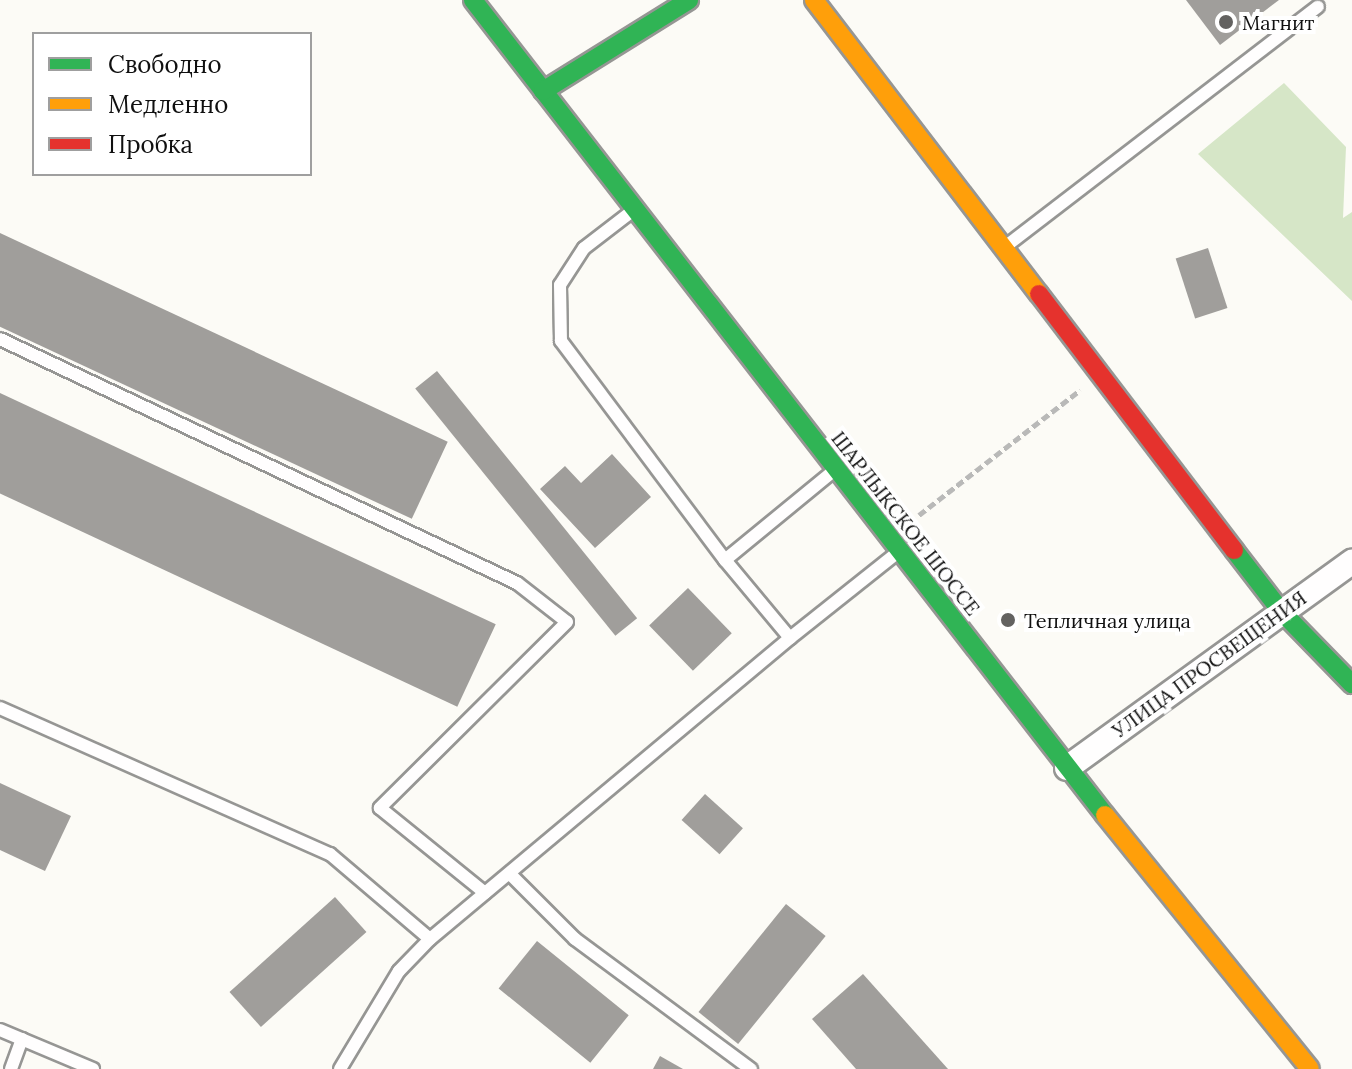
<!DOCTYPE html>
<meta charset="utf-8">
<style>
body{margin:0}
#map{position:relative;width:1352px;height:1069px;overflow:hidden;background:#fcfbf6;font-family:Lora,serif}
div>[style]{position:absolute}
[style*='--x']{left:calc(var(--x)*1px);top:calc(var(--y)*1px);width:calc(var(--w)*1px);rotate:calc(var(--a)*1deg)}
.forest>*{inset:0;background:#d6e6c7}
.building>*{inset:0;background:#a09e9b;transform-origin:0 0}
.path>*{height:5px;margin-top:-2.5px;transform-origin:0;background:repeating-linear-gradient(90deg,#b9b9b8 0 8px,transparent 0 12px)}
.roads{filter:drop-shadow(2px 0 #969694) drop-shadow(-2px 0 #969694) drop-shadow(0 2px #969694) drop-shadow(0 -2px #969694)}
.lane>*{height:12px;margin:-6px;padding:0 6px;transform-origin:6px;border-radius:6px;background:#fffefe}
.street>*{height:24px;margin:-12px;padding:0 12px;transform-origin:12px;border-radius:12px;background:#fffefe}
.fast>*{height:18px;margin:-9px;padding:0 9px;transform-origin:9px;border-radius:9px;background:#30b455}
.slow>*{height:18px;margin:-9px;padding:0 9px;transform-origin:9px;border-radius:9px;background:#ff9f0a}
.jam>*{height:18px;margin:-9px;padding:0 9px;transform-origin:9px;border-radius:9px;background:#e5322d}
.dots>*{width:22px;height:22px;translate:-50% -50%;box-sizing:border-box;border:4px solid #fff;border-radius:50%}
span{translate:-50% -50%;white-space:nowrap;text-align:center;line-height:1.15;-webkit-text-stroke:8px #fff;paint-order:stroke}
.poi-label{font-size:20px;color:#101010}
.left{translate:0 -50%;text-align:left}
.street-label{font-size:20px;color:#101010}
.legend{position:absolute;left:32px;top:32px;width:280px;height:144px;box-sizing:border-box;background:#fff;border:2px solid #9f9f9f;margin:0;padding:10px 14px;list-style:none;font-size:24px;color:#101010}
.legend li{display:flex;align-items:center;gap:16px;height:40px}
.legend b{width:40px;border:2px solid #9f9f9f}
</style>
<div id="map">
<div class="forest">
<i style="clip-path:polygon(1284px 83px,1346px 147px,1343px 218px,1352px 212px,1352px 301px,1198px 154px)"></i>
</div>
<div class="building">
<i style="clip-path:polygon(1186px 0,1279px 0,1220px 45px)"></i>
<i style="left:0;top:233px;width:494px;height:85px;rotate:25deg"></i>
<i style="left:1208px;top:248px;width:63px;height:34px;rotate:72deg"></i>
<i style="left:437px;top:371px;width:318px;height:28px;rotate:51deg"></i>
<i style="left:0;top:393px;width:547px;height:91px;rotate:25deg"></i>
<i style="clip-path:polygon(612px 454px,651px 497px,595px 548px,540px 489px,565px 466px,581px 483px)"></i>
<i style="left:688px;top:588px;width:63px;height:54px;rotate:46deg"></i>
<i style="clip-path:polygon(0 783px,71px 816px,45px 871px,0 850px)"></i>
<i style="left:705px;top:794px;width:51px;height:35px;rotate:42deg"></i>
<i style="left:335px;top:897px;width:47px;height:142px;rotate:48deg"></i>
<i style="left:786px;top:904px;width:51px;height:139px;rotate:39deg"></i>
<i style="left:537px;top:941px;width:118px;height:61px;rotate:39deg"></i>
<i style="clip-path:polygon(863px 974px,948px 1069px,856px 1069px,812px 1019px)"></i>
<i style="clip-path:polygon(660px 1056px,683px 1069px,653px 1069px)"></i>
</div>
<div class="path">
<i style="--x:919;--y:515;--w:204;--a:-37.8"></i>
</div>
<div class="roads">
<div class="lane">
<i style="--x:631;--y:212;--w:59;--a:142.5"></i>
<i style="--x:584;--y:248;--w:44;--a:123"></i>
<i style="--x:560;--y:285;--w:56;--a:89"></i>
<i style="--x:561;--y:341;--w:274;--a:53.2"></i>
<i style="--x:1006;--y:246;--w:393;--a:-37.5"></i>
<i style="--x:0;--y:339;--w:572;--a:25.27"></i>
<i style="--x:517;--y:583;--w:63;--a:38"></i>
<i style="--x:567;--y:622;--w:264;--a:135.2"></i>
<i style="--x:380;--y:808;--w:135;--a:39"></i>
<i style="--x:790;--y:638;--w:137;--a:-38.5"></i>
<i style="--x:0;--y:708;--w:361;--a:23.9"></i>
<i style="--x:330;--y:854;--w:131;--a:40.4"></i>
<i style="--x:510;--y:874;--w:92;--a:45"></i>
<i style="--x:575;--y:939;--w:219;--a:36.5"></i>
<i style="--x:0;--y:1030;--w:101;--a:22.8"></i>
<i style="--x:11;--y:1069;--w:32;--a:-70"></i>
<i style="--x:340;--y:1069;--w:114;--a:-59"></i>
<i style="--x:399;--y:971;--w:45;--a:-45.9"></i>
<i style="--x:430;--y:939;--w:469;--a:-39.9"></i>
<i style="--x:790;--y:638;--w:102;--a:-129.8"></i>
<i style="--x:725;--y:560;--w:139;--a:-39.4"></i>
</div>
<div class="street">
<i style="--x:1067;--y:768;--w:352;--a:-35.9"></i>
</div>
<div class="fast">
<i style="--x:473;--y:0;--w:1031;--a:52.21"></i>
<i style="--x:543;--y:91;--w:172;--a:-31.9"></i>
<i style="--x:1234;--y:550;--w:77;--a:52.4"></i>
<i style="--x:1281;--y:611;--w:102;--a:45.8"></i>
</div>
<div class="slow">
<i style="--x:814;--y:0;--w:370;--a:52.6"></i>
<i style="--x:1105;--y:815;--w:326;--a:51.1"></i>
</div>
<div class="jam">
<i style="--x:1039;--y:294;--w:322;--a:52.7"></i>
</div>
</div>
<div class="dots">
<i style="left:1226px;top:22px;background:#636260"></i>
<i style="left:1008px;top:620px;background:#636260"></i>
</div>
<div class="poi-label">
<span class="left" style="left:1242px;top:22px">Магнит</span>
<span class="left" style="left:1024px;top:620px">Тепличная улица</span>
</div>
<div class="street-label">
<span style="left:906px;top:523px;rotate:52deg">ШАРЛЫКСКОЕ ШОССЕ</span>
<span style="left:1209px;top:664px;rotate:-36deg">УЛИЦА ПРОСВЕЩЕНИЯ</span>
</div>
<ul class="legend">
<li><b style="height:10px;background:#30b455"></b>Свободно</li>
<li><b style="height:10px;background:#ff9f0a"></b>Медленно</li>
<li><b style="height:10px;background:#e5322d"></b>Пробка</li>
</ul>
</div>
